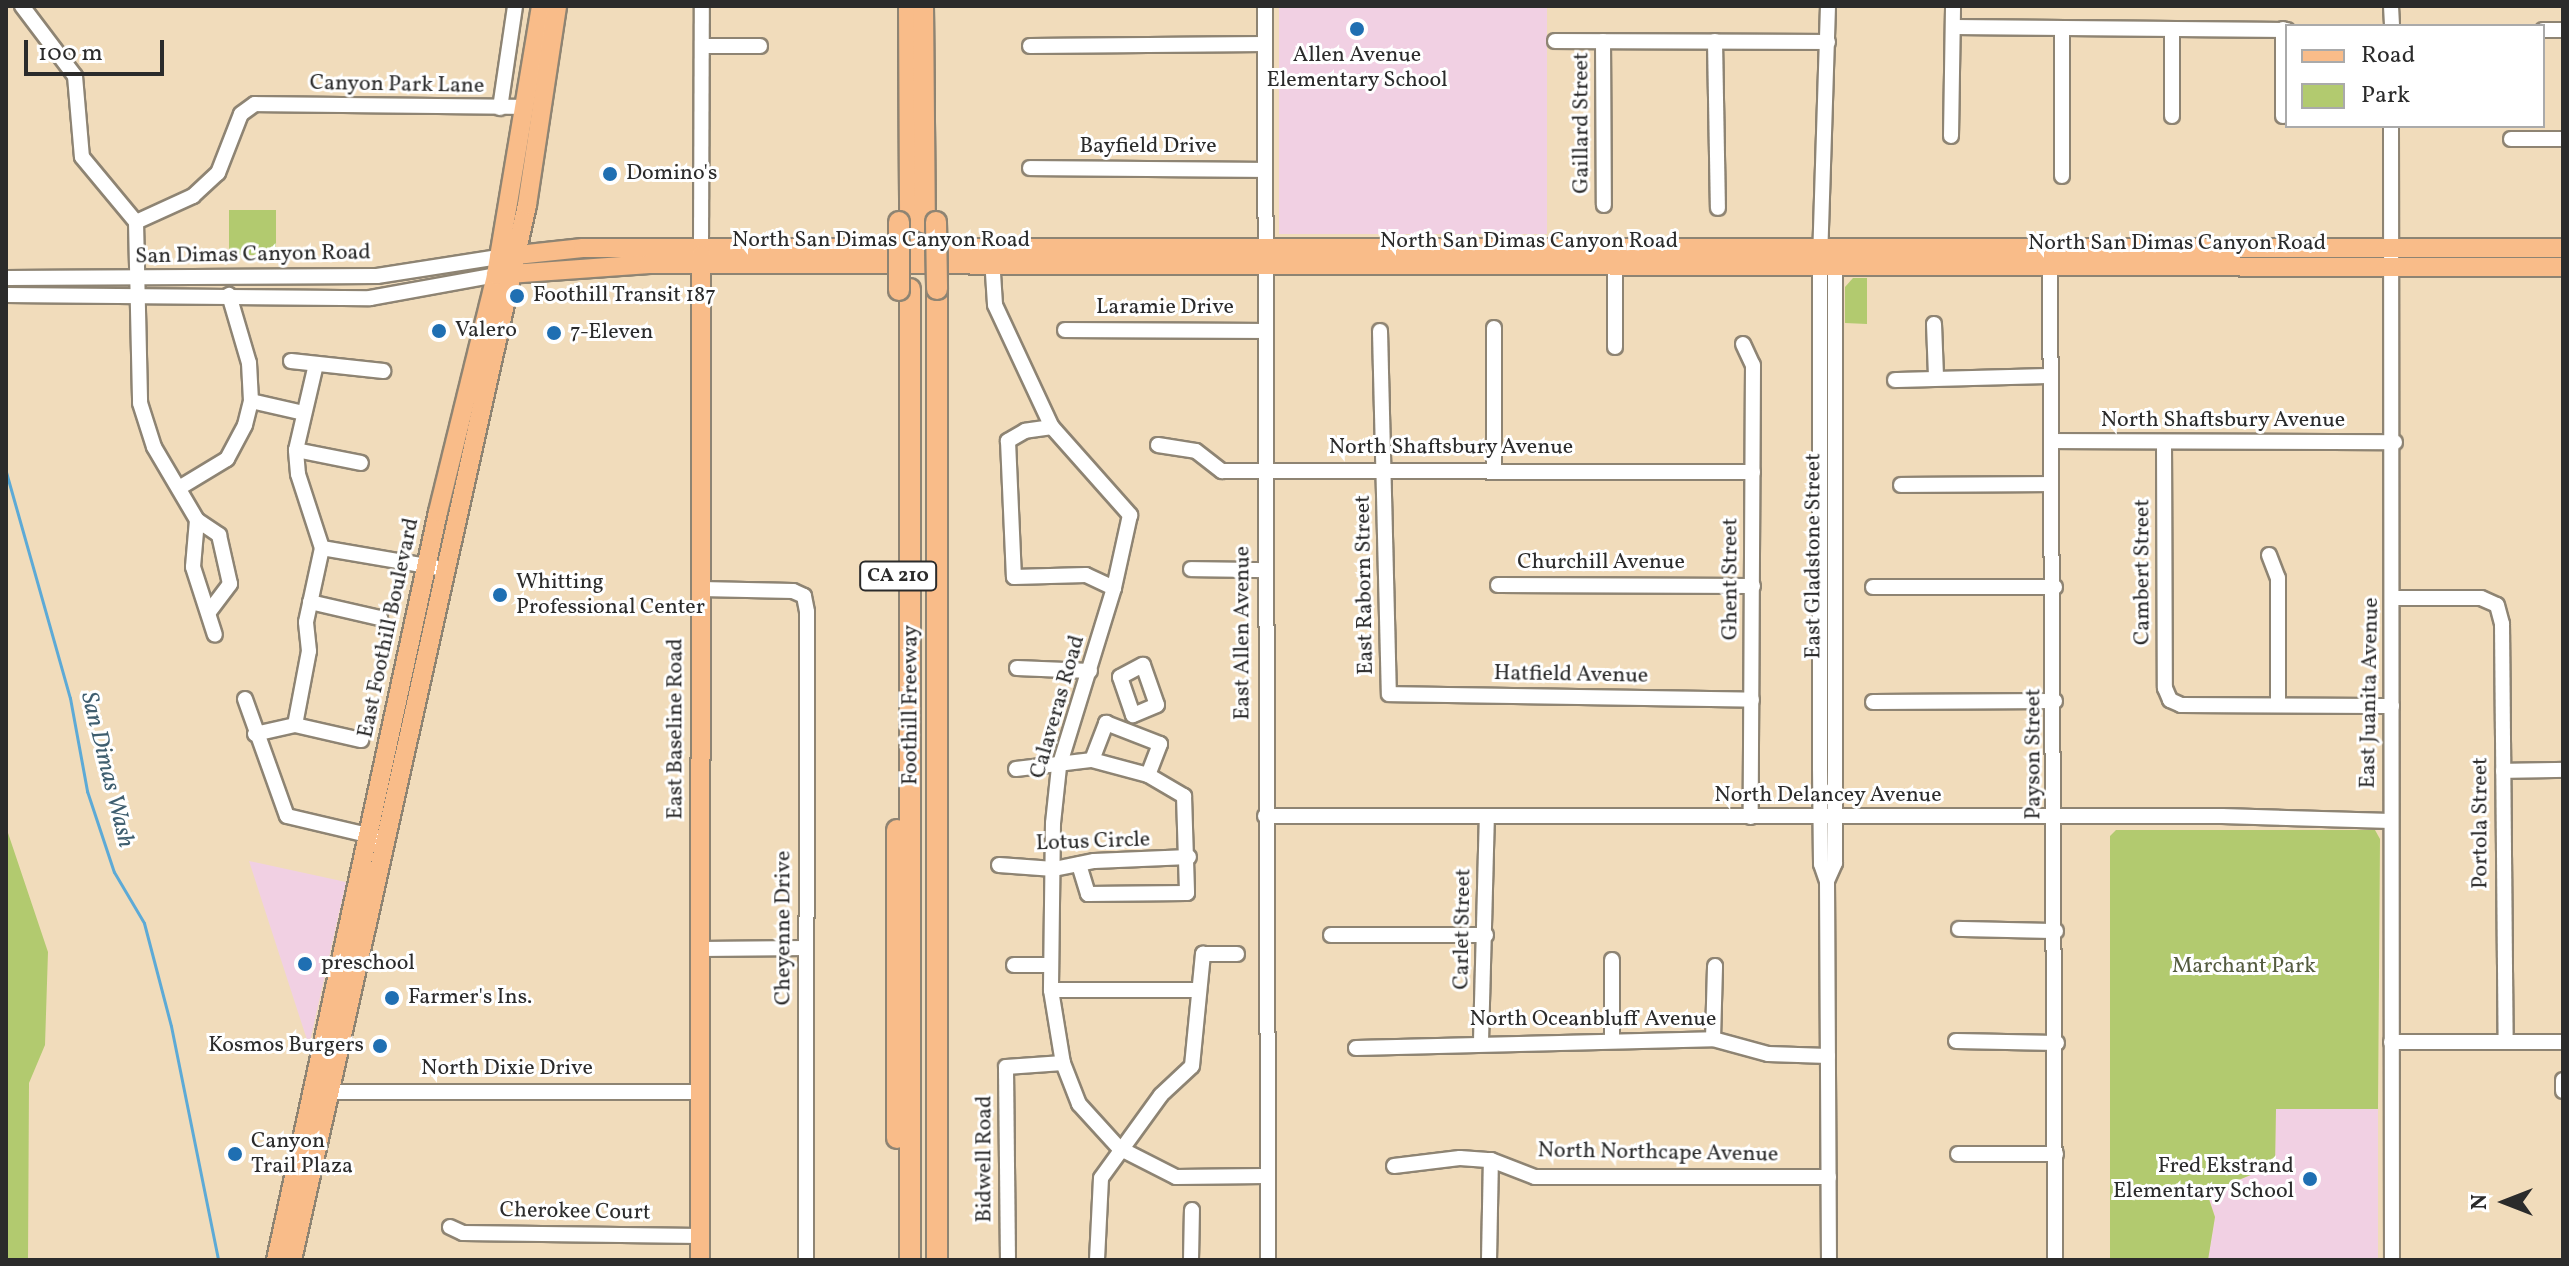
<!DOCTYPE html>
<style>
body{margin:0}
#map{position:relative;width:2569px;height:1266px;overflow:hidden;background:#f1dcbb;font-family:Vollkorn,serif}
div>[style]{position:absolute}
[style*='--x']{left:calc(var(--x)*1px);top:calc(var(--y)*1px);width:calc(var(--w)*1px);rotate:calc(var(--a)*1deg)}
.built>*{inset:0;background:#f1d0e3;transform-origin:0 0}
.green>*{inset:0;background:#b2ca6f;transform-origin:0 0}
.stream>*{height:3px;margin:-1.5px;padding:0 1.5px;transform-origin:1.5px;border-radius:1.5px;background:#5daad6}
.roads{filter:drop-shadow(2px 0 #8e8473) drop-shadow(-2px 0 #8e8473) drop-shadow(0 2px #8e8473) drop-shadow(0 -2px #8e8473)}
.minor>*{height:14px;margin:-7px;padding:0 7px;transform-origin:7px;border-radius:7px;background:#fff}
.major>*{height:18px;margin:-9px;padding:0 9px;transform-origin:9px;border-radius:9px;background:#f9bc89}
.highway>*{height:20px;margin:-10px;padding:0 10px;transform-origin:10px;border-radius:10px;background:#f9bc89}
.bridges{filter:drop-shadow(2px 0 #8e8473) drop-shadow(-2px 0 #8e8473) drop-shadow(0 2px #8e8473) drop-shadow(0 -2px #8e8473)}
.highway-bridge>*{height:20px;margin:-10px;padding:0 10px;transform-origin:10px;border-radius:10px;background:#f9bc89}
.dots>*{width:22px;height:22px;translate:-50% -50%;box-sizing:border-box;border:4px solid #fff;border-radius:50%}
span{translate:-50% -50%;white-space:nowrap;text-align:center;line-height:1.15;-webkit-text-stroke:6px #fff;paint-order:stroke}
.shield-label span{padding:2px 6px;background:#fff;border:2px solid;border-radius:6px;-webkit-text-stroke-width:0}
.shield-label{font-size:20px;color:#2b2b2b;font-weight:700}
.poi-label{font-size:22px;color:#2b2b2b}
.left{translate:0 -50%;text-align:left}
.right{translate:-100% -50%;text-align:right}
.street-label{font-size:22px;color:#2b2b2b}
.park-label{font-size:22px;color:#545b3f}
.water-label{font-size:24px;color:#3f5e6f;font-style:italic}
.frame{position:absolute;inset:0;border:8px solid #2b2b2b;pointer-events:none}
.legend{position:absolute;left:2285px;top:24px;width:260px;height:104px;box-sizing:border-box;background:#fff;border:2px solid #aaa;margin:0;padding:10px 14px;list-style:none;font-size:24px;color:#2b2b2b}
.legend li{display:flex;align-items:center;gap:16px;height:40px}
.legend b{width:40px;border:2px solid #aaa}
.north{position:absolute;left:2465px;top:1162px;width:80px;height:80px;-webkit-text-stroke:6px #fff;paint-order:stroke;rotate:270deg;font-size:22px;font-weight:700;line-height:32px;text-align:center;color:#2b2b2b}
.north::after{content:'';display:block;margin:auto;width:28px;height:36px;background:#2b2b2b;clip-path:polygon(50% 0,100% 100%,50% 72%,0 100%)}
.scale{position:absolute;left:24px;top:40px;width:140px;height:36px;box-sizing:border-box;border:4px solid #2b2b2b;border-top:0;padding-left:10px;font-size:24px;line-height:28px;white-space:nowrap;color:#2b2b2b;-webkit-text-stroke:6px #fff;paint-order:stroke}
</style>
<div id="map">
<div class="built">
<i style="left:1279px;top:6px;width:268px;height:228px"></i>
<i style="clip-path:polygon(249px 861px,346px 882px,309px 1046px)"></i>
<i style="clip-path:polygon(2276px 1109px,2378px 1109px,2378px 1260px,2208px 1260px,2215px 1217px,2207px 1193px,2275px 1165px)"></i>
</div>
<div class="green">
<i style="left:229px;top:210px;width:47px;height:45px"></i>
<i style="clip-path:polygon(1853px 278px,1867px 278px,1867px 324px,1845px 323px,1845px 287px)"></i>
<i style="clip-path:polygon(6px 827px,48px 952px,45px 1045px,29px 1083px,28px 1260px,6px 1260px)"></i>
<i style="clip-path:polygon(2116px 830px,2375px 830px,2380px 839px,2378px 1109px,2276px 1109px,2275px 1165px,2207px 1193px,2215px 1217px,2208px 1260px,2110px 1260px,2110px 836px)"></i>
</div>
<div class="stream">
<i style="--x:6;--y:472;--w:235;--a:74.2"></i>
<i style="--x:70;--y:698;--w:95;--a:79.6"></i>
<i style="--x:87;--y:791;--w:85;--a:71.6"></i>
<i style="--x:114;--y:872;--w:59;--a:59.5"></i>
<i style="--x:144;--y:923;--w:106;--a:75.3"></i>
<i style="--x:171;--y:1026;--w:239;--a:78.6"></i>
</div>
<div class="roads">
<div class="minor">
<i style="--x:22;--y:6;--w:88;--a:52.9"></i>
<i style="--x:75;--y:76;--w:81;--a:85.1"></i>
<i style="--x:82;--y:157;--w:85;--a:50.3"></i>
<i style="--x:136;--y:222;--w:181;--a:88.7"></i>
<i style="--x:140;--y:403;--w:46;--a:72.3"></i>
<i style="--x:154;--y:447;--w:85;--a:59.5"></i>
<i style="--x:197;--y:520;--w:47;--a:94.9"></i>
<i style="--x:193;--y:567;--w:71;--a:72.1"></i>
<i style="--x:1265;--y:6;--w:1254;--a:89.86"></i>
<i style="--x:1828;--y:6;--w:261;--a:91.8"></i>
<i style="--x:1820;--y:267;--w:501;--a:90"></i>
<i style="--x:1820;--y:768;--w:96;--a:89.4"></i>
<i style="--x:1821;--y:864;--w:18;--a:71"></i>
<i style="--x:1827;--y:881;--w:379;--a:89.7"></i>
<i style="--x:2391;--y:6;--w:20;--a:87"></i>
<i style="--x:1954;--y:27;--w:333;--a:0.5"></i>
<i style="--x:2062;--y:29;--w:147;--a:90"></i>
<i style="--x:2283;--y:29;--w:87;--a:90"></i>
<i style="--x:2172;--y:30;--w:86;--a:90"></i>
<i style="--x:2543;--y:30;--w:20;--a:0"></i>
<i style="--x:1555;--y:41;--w:273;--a:0.2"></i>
<i style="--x:1603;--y:41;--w:164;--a:89.7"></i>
<i style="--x:1715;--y:41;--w:167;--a:89"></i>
<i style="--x:702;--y:46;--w:58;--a:0"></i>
<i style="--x:1030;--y:46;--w:235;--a:-0.5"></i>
<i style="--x:500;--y:108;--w:103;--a:-81.6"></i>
<i style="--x:2391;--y:126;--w:1134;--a:89.95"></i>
<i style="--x:1951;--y:136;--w:130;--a:-89.1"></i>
<i style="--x:2511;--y:139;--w:52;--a:0"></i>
<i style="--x:1030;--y:168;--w:235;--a:0.5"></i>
<i style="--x:136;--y:222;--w:63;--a:-24.5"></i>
<i style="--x:193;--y:196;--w:34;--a:-43"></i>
<i style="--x:218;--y:173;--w:63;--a:-68.7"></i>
<i style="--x:241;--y:114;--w:17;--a:-36"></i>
<i style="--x:255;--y:104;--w:270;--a:0.6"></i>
<i style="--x:701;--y:248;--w:242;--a:-89.8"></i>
<i style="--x:2050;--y:257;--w:1003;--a:89.71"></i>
<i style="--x:992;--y:258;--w:47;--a:86.3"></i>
<i style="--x:995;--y:305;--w:135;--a:65"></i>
<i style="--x:1052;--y:427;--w:118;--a:48.4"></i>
<i style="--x:1130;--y:515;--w:75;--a:102.4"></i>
<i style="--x:1114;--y:588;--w:187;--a:107.1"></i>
<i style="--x:1059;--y:767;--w:56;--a:96.1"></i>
<i style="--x:1053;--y:823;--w:167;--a:90.7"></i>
<i style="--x:1051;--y:990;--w:74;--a:80.7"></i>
<i style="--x:1063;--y:1063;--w:44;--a:68.7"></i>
<i style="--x:1079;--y:1104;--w:59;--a:47.7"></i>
<i style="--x:1119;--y:1148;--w:64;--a:27"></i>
<i style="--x:1176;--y:1177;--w:89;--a:-0.6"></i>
<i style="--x:1615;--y:258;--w:89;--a:90"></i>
<i style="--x:6;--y:278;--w:371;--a:-0.3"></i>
<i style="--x:377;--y:276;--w:123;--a:-8.9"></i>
<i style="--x:6;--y:295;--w:364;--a:0.5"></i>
<i style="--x:370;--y:298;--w:128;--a:-10.3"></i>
<i style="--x:1934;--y:324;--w:52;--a:87.8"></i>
<i style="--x:1494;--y:328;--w:140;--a:90"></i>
<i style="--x:1065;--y:330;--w:200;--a:0.3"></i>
<i style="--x:1380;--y:331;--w:363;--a:88.6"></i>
<i style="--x:1389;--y:694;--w:363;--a:0.9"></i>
<i style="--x:1743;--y:344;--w:23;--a:65"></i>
<i style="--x:1753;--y:365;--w:452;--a:90.3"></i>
<i style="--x:291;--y:361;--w:93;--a:6.2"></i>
<i style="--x:1895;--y:380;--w:155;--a:-1.5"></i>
<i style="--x:251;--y:401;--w:54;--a:12.8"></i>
<i style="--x:1052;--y:427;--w:27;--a:172"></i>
<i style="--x:1025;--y:431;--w:20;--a:150"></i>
<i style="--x:1008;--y:441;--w:136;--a:87.5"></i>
<i style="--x:1014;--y:577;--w:72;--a:-1.6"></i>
<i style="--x:1086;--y:575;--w:31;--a:25"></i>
<i style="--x:2051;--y:441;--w:344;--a:0.2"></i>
<i style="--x:2164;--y:443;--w:245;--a:89.8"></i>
<i style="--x:2165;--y:688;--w:13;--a:67"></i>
<i style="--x:2170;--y:700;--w:12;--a:24"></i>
<i style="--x:2181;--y:705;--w:211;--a:0.3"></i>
<i style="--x:1158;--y:445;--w:38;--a:9"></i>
<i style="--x:1196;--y:451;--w:33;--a:38"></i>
<i style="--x:1222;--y:471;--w:531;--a:0.11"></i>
<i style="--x:296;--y:450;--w:66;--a:11.3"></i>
<i style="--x:1901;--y:485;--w:149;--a:-0.4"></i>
<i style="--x:179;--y:488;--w:56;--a:-31.1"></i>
<i style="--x:227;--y:459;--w:38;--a:-62"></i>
<i style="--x:245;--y:425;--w:25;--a:-76"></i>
<i style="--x:251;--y:401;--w:38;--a:-93"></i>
<i style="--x:249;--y:363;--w:71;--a:-106.4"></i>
<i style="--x:197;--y:520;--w:27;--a:34"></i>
<i style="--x:219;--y:535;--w:50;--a:77.3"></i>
<i style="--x:230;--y:584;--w:36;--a:127"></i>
<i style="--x:322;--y:548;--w:125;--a:9.7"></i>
<i style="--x:2269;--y:555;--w:25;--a:69"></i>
<i style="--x:2278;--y:578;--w:127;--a:90"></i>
<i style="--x:1191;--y:569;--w:74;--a:0.8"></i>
<i style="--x:1498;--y:585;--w:255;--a:0.2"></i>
<i style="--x:1873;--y:587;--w:182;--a:0"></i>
<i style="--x:701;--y:589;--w:92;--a:1.2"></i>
<i style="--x:793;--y:591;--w:12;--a:24"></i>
<i style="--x:804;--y:596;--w:16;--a:79"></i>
<i style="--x:807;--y:612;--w:648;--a:90.09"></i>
<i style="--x:2393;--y:598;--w:88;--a:0"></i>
<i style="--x:2481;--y:598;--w:17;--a:24"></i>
<i style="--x:2497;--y:605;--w:20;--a:75"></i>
<i style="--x:2502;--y:624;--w:418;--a:89.5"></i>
<i style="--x:310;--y:602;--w:72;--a:12.9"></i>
<i style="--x:1143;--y:665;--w:42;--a:70.7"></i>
<i style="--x:1157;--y:705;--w:26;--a:157"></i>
<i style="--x:1133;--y:715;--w:40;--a:-108.9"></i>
<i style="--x:1120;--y:677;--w:26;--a:-28"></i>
<i style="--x:1017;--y:668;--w:73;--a:2.4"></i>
<i style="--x:245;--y:699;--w:124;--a:70.3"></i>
<i style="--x:287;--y:816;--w:91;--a:13.3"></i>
<i style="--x:1873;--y:702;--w:182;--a:-0.3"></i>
<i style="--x:295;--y:725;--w:75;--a:-79.3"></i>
<i style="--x:309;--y:651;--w:29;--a:-96"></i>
<i style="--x:306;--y:622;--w:76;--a:-77.8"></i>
<i style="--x:322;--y:548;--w:78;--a:-108"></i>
<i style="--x:298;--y:474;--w:24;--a:-95"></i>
<i style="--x:296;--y:450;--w:88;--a:-76.9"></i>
<i style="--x:255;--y:734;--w:41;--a:-12.7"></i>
<i style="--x:295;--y:725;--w:68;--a:12.8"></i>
<i style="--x:1092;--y:760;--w:40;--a:-69"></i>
<i style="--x:1106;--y:723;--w:58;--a:21.3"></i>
<i style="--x:1160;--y:744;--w:33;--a:111"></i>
<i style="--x:1016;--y:769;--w:77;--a:-6.8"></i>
<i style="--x:1092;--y:760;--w:58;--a:15"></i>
<i style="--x:1148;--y:775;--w:42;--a:30.3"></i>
<i style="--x:1184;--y:796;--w:97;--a:88.2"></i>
<i style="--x:1187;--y:893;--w:99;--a:179.4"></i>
<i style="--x:1088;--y:894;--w:31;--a:-107"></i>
<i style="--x:2503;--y:771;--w:60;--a:-1"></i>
<i style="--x:1265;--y:816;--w:957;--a:0"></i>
<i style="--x:2222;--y:816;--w:169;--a:1.7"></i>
<i style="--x:999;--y:865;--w:55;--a:4.2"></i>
<i style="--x:1054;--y:869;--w:41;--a:-11.3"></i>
<i style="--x:1094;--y:861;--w:95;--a:-2.4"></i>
<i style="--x:1827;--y:881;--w:20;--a:-66"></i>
<i style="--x:1835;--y:863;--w:606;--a:-90"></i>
<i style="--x:1959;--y:929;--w:97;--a:1.2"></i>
<i style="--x:1331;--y:935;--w:155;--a:0"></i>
<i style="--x:700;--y:949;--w:106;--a:-0.5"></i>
<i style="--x:1014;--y:965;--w:37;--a:0"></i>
<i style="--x:1051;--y:990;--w:145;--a:0"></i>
<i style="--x:1612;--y:1038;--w:78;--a:-90"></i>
<i style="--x:1713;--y:1039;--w:73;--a:-88.4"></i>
<i style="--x:1481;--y:1041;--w:224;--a:-88.5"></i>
<i style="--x:1956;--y:1041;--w:101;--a:1.1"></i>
<i style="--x:2391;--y:1042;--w:172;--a:0"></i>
<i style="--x:1356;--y:1048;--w:357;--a:-1.4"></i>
<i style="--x:1713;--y:1039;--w:57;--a:15.3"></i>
<i style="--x:1768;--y:1054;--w:60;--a:1.9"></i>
<i style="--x:2563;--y:1091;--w:11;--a:-90"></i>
<i style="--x:320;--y:1092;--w:379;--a:0"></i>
<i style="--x:1958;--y:1154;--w:98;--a:0"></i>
<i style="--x:1394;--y:1166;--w:66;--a:-6.9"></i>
<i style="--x:1460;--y:1158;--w:31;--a:4"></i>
<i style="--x:1491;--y:1160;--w:47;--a:21.1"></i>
<i style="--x:1535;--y:1177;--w:294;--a:0"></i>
<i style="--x:450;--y:1227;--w:14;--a:25"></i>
<i style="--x:463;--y:1233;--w:237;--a:0.7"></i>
<i style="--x:1008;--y:1260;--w:193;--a:-90.6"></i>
<i style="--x:1006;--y:1067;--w:57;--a:-4"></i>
<i style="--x:1097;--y:1260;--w:82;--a:-87.2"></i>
<i style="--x:1101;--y:1178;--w:102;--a:-54.1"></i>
<i style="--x:1161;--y:1095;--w:42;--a:-43.1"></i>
<i style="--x:1192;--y:1066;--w:113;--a:-84.4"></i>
<i style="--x:1203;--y:954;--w:34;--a:0"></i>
<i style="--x:1191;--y:1260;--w:50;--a:-88.9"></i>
<i style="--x:1489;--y:1260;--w:100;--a:-88.9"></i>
</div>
<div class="major">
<i style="--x:499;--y:257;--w:84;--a:-6.1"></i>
<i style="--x:583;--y:248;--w:1980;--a:0"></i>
<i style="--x:496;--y:275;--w:152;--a:-4.1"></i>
<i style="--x:648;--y:264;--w:1915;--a:0.09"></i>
<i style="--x:276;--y:1260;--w:765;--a:-77.78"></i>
<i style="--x:438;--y:512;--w:244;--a:-76.2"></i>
<i style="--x:496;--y:275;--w:273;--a:-80.5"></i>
<i style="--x:292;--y:1260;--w:1081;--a:-77.44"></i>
<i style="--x:527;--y:205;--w:201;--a:-81.4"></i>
<i style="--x:700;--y:1260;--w:1005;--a:-89.94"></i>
</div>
<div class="highway">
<i style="--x:909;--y:6;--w:217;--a:89.7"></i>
<i style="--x:923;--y:6;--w:217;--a:89.5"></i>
<i style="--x:937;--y:289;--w:971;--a:90"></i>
<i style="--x:897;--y:1138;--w:308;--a:-90"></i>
<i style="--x:910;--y:1260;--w:971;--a:-90"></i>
</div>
</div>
<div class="bridges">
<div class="highway-bridge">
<i style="--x:936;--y:222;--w:67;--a:89.1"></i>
<i style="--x:899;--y:290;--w:68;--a:-90"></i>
</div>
</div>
<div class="dots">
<i style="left:1357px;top:29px;background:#1f6fb2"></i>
<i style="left:610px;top:174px;background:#1f6fb2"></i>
<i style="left:517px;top:296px;background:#1f6fb2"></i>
<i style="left:439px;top:331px;background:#1f6fb2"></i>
<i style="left:554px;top:333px;background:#1f6fb2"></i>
<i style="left:500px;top:595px;background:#1f6fb2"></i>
<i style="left:305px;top:964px;background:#1f6fb2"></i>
<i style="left:392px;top:998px;background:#1f6fb2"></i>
<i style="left:380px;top:1046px;background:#1f6fb2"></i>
<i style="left:235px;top:1154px;background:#1f6fb2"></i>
<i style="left:2310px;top:1179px;background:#1f6fb2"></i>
</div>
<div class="shield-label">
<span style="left:898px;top:576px">CA 210</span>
</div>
<div class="poi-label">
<span style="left:1357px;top:68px">Allen Avenue<br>Elementary School</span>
<span class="left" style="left:626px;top:174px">Domino's</span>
<span class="left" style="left:533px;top:296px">Foothill Transit 187</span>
<span class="left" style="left:455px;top:331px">Valero</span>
<span class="left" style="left:570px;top:333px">7-Eleven</span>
<span class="left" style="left:516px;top:595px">Whitting<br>Professional Center</span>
<span class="left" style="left:321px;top:964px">preschool</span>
<span class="left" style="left:408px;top:998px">Farmer's Ins.</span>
<span class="right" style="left:364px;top:1046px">Kosmos Burgers</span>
<span class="left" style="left:251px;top:1154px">Canyon<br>Trail Plaza</span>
<span class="right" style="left:2294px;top:1179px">Fred Ekstrand<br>Elementary School</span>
</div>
<div class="street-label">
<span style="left:397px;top:85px;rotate:1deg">Canyon Park Lane</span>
<span style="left:1582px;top:123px;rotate:-90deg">Gaillard Street</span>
<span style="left:1148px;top:147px">Bayfield Drive</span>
<span style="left:881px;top:241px">North San Dimas Canyon Road</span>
<span style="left:1529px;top:242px">North San Dimas Canyon Road</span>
<span style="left:2177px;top:244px">North San Dimas Canyon Road</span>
<span style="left:253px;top:255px;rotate:-1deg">San Dimas Canyon Road</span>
<span style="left:1165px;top:308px">Laramie Drive</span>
<span style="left:2223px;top:421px">North Shaftsbury Avenue</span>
<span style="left:1451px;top:448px">North Shaftsbury Avenue</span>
<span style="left:1814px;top:556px;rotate:-90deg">East Gladstone Street</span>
<span style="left:1601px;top:563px">Churchill Avenue</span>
<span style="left:2143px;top:572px;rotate:-90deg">Cambert Street</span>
<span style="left:1731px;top:579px;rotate:-90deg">Ghent Street</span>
<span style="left:1365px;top:585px;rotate:-91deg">East Raborn Street</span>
<span style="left:389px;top:628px;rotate:-78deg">East Foothill Boulevard</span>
<span style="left:1243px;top:633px;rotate:-90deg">East Allen Avenue</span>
<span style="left:1571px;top:675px;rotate:1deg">Hatfield Avenue</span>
<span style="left:2370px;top:693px;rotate:-89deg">East Juanita Avenue</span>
<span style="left:911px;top:705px;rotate:-90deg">Foothill Freeway</span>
<span style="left:1058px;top:707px;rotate:-74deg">Calaveras Road</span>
<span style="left:676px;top:729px;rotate:-90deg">East Baseline Road</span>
<span style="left:2034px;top:754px;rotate:-90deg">Payson Street</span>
<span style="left:1828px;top:796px">North Delancey Avenue</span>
<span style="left:2481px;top:823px;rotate:-90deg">Portola Street</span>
<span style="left:1093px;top:842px;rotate:-2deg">Lotus Circle</span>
<span style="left:784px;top:928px;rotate:-90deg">Cheyenne Drive</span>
<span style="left:1463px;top:929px;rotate:-89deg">Carlet Street</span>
<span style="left:1593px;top:1020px">North Oceanbluff Avenue</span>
<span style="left:507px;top:1069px">North Dixie Drive</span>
<span style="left:1658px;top:1153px;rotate:1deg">North Northcape Avenue</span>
<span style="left:985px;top:1159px;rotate:-90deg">Bidwell Road</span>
<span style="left:575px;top:1212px;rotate:1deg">Cherokee Court</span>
</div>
<div class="park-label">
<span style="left:2244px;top:967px">Marchant Park</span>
</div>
<div class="water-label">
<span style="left:106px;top:770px;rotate:76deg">San Dimas Wash</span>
</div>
<div class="frame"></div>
<ul class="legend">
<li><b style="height:10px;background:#f9bc89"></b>Road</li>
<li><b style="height:22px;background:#b2ca6f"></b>Park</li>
</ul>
<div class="north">N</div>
<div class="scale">100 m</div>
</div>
